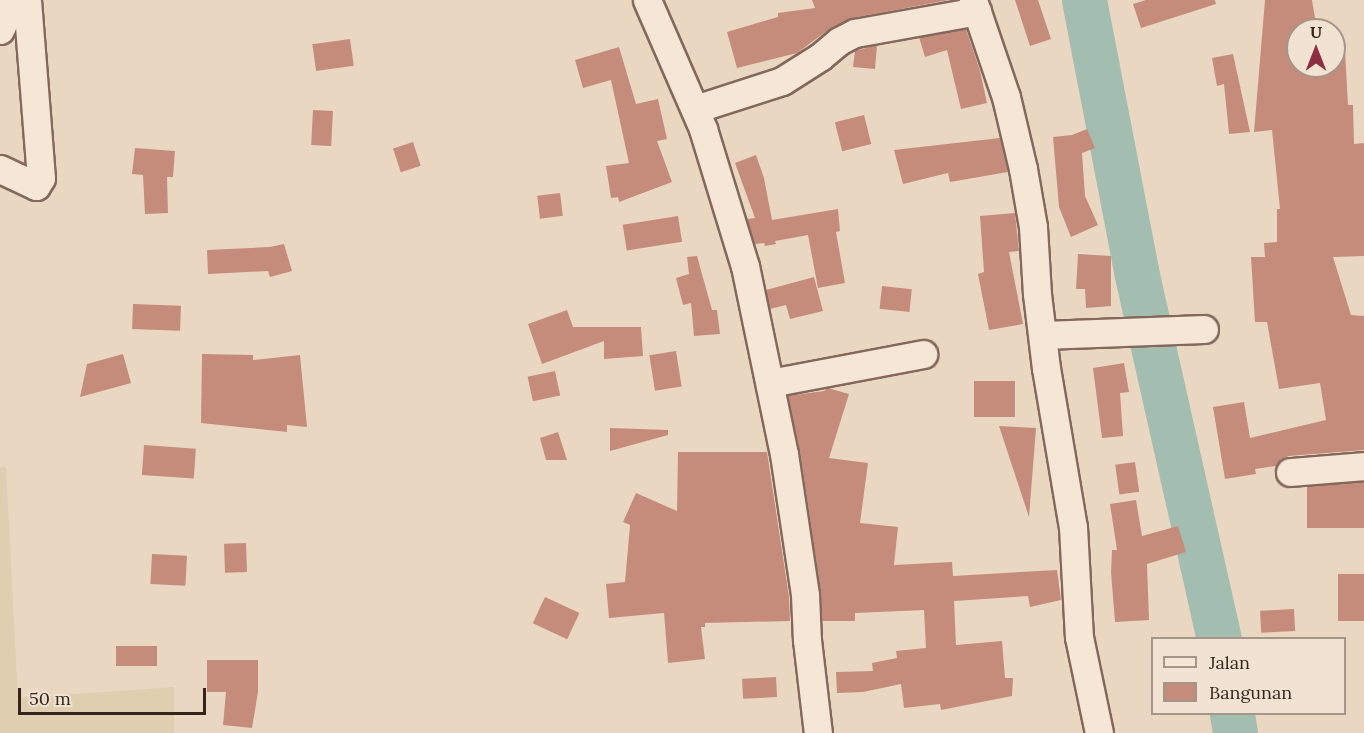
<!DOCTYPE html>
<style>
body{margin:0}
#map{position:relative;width:1364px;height:733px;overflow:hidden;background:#ead7c2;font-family:Lora,serif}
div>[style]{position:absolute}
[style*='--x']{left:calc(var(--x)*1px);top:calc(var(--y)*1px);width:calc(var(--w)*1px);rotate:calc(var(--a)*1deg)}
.farmland>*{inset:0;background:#dfcfb0}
.river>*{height:45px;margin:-22.5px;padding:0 22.5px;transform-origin:22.5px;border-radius:22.5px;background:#a4bdb1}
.building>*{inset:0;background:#c68c7b;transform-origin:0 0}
.roads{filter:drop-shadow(2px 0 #83685b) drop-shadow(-2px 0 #83685b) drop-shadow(0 2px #83685b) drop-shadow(0 -2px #83685b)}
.minor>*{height:27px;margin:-13.5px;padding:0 13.5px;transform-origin:13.5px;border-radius:13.5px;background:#f6e6d5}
span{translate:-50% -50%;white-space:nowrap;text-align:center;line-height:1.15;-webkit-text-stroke:4.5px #f2e2d1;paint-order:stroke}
.legend{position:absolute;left:1151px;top:637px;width:195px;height:78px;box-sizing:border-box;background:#f2e2d1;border:2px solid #a69689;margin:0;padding:8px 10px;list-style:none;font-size:18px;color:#34241e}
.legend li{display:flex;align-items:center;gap:12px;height:30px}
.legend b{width:30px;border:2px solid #a69689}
.north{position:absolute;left:1286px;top:18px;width:60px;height:60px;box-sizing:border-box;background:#f2e2d1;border:2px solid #a69689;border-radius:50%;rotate:0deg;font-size:16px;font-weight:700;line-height:24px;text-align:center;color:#34241e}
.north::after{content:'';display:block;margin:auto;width:21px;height:27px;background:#8d2f42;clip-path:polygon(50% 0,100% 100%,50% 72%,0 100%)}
.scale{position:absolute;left:18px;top:688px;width:188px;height:27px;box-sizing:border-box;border:3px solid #34241e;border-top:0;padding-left:8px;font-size:18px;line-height:21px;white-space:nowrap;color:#34241e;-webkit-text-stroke:4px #f2e2d1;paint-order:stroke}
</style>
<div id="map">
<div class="farmland">
<i style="clip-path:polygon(0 467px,6px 467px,18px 698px,174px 687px,174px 733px,0 733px)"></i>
</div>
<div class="river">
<i style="--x:1084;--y:0;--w:276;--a:79.1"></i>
<i style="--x:1136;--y:271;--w:376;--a:77.3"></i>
<i style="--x:1232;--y:714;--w:19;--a:81"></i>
</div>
<div class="building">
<i style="clip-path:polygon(812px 0,949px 0,852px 18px,832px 27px,797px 53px,737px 68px,727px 32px,778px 17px,778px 13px,815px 8px)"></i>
<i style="clip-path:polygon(1015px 0,1038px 0,1051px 39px,1030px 46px)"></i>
<i style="clip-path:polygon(1146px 0,1215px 0,1216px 4px,1141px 28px,1133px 4px)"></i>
<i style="clip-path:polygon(1265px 0,1312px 0,1317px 30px,1298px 30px,1298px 66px,1334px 66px,1334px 52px,1345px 51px,1348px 105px,1353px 105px,1354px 144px,1364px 143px,1364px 256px,1333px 257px,1351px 315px,1364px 316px,1364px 450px,1289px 456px,1281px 459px,1276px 466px,1255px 469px,1256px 474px,1225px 479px,1213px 407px,1244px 402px,1250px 438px,1326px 420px,1320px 383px,1279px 389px,1267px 322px,1255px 322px,1251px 257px,1265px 257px,1264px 243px,1277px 242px,1277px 209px,1280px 209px,1272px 130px,1254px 132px)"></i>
<i style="clip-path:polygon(966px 29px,980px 71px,987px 103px,961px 109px,947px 50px,925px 57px,919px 37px)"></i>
<i style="left:350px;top:39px;width:27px;height:38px;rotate:82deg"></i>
<i style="clip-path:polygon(877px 45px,875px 69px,853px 67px,855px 51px)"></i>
<i style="clip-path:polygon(619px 47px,636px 104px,658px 99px,667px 139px,657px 141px,672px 182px,619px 202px,618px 197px,611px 198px,606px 166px,629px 163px,611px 80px,583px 88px,575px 60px)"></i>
<i style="clip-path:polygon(1233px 54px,1250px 132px,1229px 134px,1224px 84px,1217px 86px,1212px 58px)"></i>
<i style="left:313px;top:110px;width:20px;height:35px;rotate:3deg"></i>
<i style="left:864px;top:115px;width:30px;height:30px;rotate:76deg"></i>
<i style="clip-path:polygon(1087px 129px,1095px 148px,1082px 153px,1085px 196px,1098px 225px,1071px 237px,1059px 207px,1053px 137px,1072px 135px)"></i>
<i style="clip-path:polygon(1000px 138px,1008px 172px,950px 182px,948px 173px,903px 184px,894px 150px)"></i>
<i style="left:413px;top:142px;width:25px;height:21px;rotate:72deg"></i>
<i style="clip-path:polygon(135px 148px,175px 151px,173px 177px,167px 177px,168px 213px,145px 214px,143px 175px,132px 174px)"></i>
<i style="clip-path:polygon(756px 155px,764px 178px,772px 220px,838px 209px,840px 231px,836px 232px,845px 283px,818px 288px,808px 235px,775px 241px,776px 244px,765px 246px,764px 243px,755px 244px,747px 219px,755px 218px,735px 163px)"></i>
<i style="left:560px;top:193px;width:23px;height:23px;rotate:83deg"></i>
<i style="clip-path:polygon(1015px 213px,1019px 251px,1009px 252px,1023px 324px,989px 330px,978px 274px,984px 272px,980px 216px)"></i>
<i style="left:678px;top:216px;width:26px;height:56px;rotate:81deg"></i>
<i style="clip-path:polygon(284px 244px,292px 271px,270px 277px,268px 271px,208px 274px,207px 250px,270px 247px)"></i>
<i style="clip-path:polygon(1078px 254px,1111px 256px,1111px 306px,1086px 308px,1085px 289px,1076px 289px)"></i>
<i style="clip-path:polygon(697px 256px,712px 310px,717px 310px,720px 334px,694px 336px,691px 303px,683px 305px,676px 278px,689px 274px,687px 257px)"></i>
<i style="clip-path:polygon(814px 277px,823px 311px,790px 319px,786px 305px,770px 309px,766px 290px)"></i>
<i style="left:882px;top:286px;width:30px;height:23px;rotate:6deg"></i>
<i style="left:133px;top:304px;width:48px;height:25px;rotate:2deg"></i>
<i style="clip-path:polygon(567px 310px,573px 327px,641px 327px,643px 356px,604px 359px,604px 341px,542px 364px,528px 324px)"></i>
<i style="left:676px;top:351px;width:36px;height:27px;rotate:81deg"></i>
<i style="clip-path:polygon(123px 354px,131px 383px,80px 397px,87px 364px)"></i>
<i style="clip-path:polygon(202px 354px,253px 355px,253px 360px,300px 355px,307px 427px,287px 425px,287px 432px,201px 423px)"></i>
<i style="clip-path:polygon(1124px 363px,1129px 392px,1120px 393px,1123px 436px,1102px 438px,1093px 368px)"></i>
<i style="left:555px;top:371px;width:25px;height:28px;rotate:78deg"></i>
<i style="left:974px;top:381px;width:41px;height:36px"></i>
<i style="clip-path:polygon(828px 388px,849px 394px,829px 458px,868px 463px,860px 523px,898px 527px,894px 565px,952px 562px,953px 576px,1057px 570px,1061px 600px,1030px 607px,1028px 596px,954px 601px,956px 645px,1002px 641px,1005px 678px,1013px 678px,1012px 696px,941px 710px,940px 704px,904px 708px,901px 684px,863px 692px,837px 693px,836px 672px,873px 671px,872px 663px,897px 658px,896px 651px,926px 648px,924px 610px,855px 613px,855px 621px,822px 621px,821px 593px,800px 452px,788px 396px,824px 391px)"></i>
<i style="clip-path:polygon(999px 426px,1036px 428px,1029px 517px)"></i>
<i style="clip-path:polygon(610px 428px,668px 430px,668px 435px,610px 451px)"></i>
<i style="clip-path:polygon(558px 432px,567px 460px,546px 460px,540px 438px)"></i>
<i style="left:144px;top:445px;width:52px;height:30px;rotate:4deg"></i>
<i style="clip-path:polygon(678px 452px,767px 452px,789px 597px,790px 621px,705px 623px,705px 627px,701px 627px,705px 659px,668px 663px,664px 613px,609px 618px,606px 584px,625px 582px,630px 525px,623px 522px,636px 493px,677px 511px)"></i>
<i style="left:1135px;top:462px;width:30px;height:20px;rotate:82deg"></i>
<i style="left:1364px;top:482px;width:46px;height:57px;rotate:90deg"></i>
<i style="clip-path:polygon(1136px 500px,1142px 536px,1178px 526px,1186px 552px,1147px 564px,1149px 620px,1115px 622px,1111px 572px,1112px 550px,1117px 550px,1110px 504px)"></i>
<i style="left:246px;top:543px;width:29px;height:22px;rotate:88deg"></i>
<i style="left:152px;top:554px;width:35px;height:30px;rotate:3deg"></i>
<i style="left:1338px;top:574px;width:26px;height:47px"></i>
<i style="left:545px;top:597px;width:38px;height:29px;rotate:25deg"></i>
<i style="left:1294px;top:609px;width:22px;height:34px;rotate:87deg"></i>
<i style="left:116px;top:646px;width:41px;height:20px"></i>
<i style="clip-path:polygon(207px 660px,258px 660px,258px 692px,252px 728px,223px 725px,226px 692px,207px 692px)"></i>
<i style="left:776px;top:677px;width:20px;height:34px;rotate:87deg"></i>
</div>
<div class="roads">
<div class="minor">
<i style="--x:647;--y:0;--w:141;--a:66.5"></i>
<i style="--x:703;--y:129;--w:143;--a:73"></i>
<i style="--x:745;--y:266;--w:192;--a:78.3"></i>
<i style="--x:784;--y:454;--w:143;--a:81.5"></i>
<i style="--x:805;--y:595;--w:45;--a:87.5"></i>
<i style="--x:807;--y:640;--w:94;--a:83.3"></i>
<i style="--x:973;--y:0;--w:102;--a:71.2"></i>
<i style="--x:1006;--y:97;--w:74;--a:76.7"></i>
<i style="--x:1023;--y:169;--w:59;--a:80.2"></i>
<i style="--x:1033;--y:227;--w:67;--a:86.6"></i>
<i style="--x:1037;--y:294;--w:75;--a:83.1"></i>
<i style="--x:1046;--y:368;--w:161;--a:80.4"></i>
<i style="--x:1073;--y:527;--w:110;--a:86.9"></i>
<i style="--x:1079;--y:637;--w:98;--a:78.2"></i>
<i style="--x:0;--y:30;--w:33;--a:-65"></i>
<i style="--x:695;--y:109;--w:91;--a:-17.8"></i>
<i style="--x:782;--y:81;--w:45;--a:-32.3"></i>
<i style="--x:820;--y:57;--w:25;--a:-40"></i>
<i style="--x:839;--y:41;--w:18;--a:-27"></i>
<i style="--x:855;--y:33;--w:124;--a:-10.2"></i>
<i style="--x:0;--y:169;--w:40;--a:25"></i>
<i style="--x:36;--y:186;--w:9;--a:-58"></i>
<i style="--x:41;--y:178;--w:179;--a:-94.5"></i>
<i style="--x:1043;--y:335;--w:161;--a:-2.1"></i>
<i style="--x:770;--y:383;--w:156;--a:-10.7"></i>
<i style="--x:1290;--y:472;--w:74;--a:-4.6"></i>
</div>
</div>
<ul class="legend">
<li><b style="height:8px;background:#f6e6d5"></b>Jalan</li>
<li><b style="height:16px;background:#c68c7b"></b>Bangunan</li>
</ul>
<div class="north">U</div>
<div class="scale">50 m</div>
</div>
